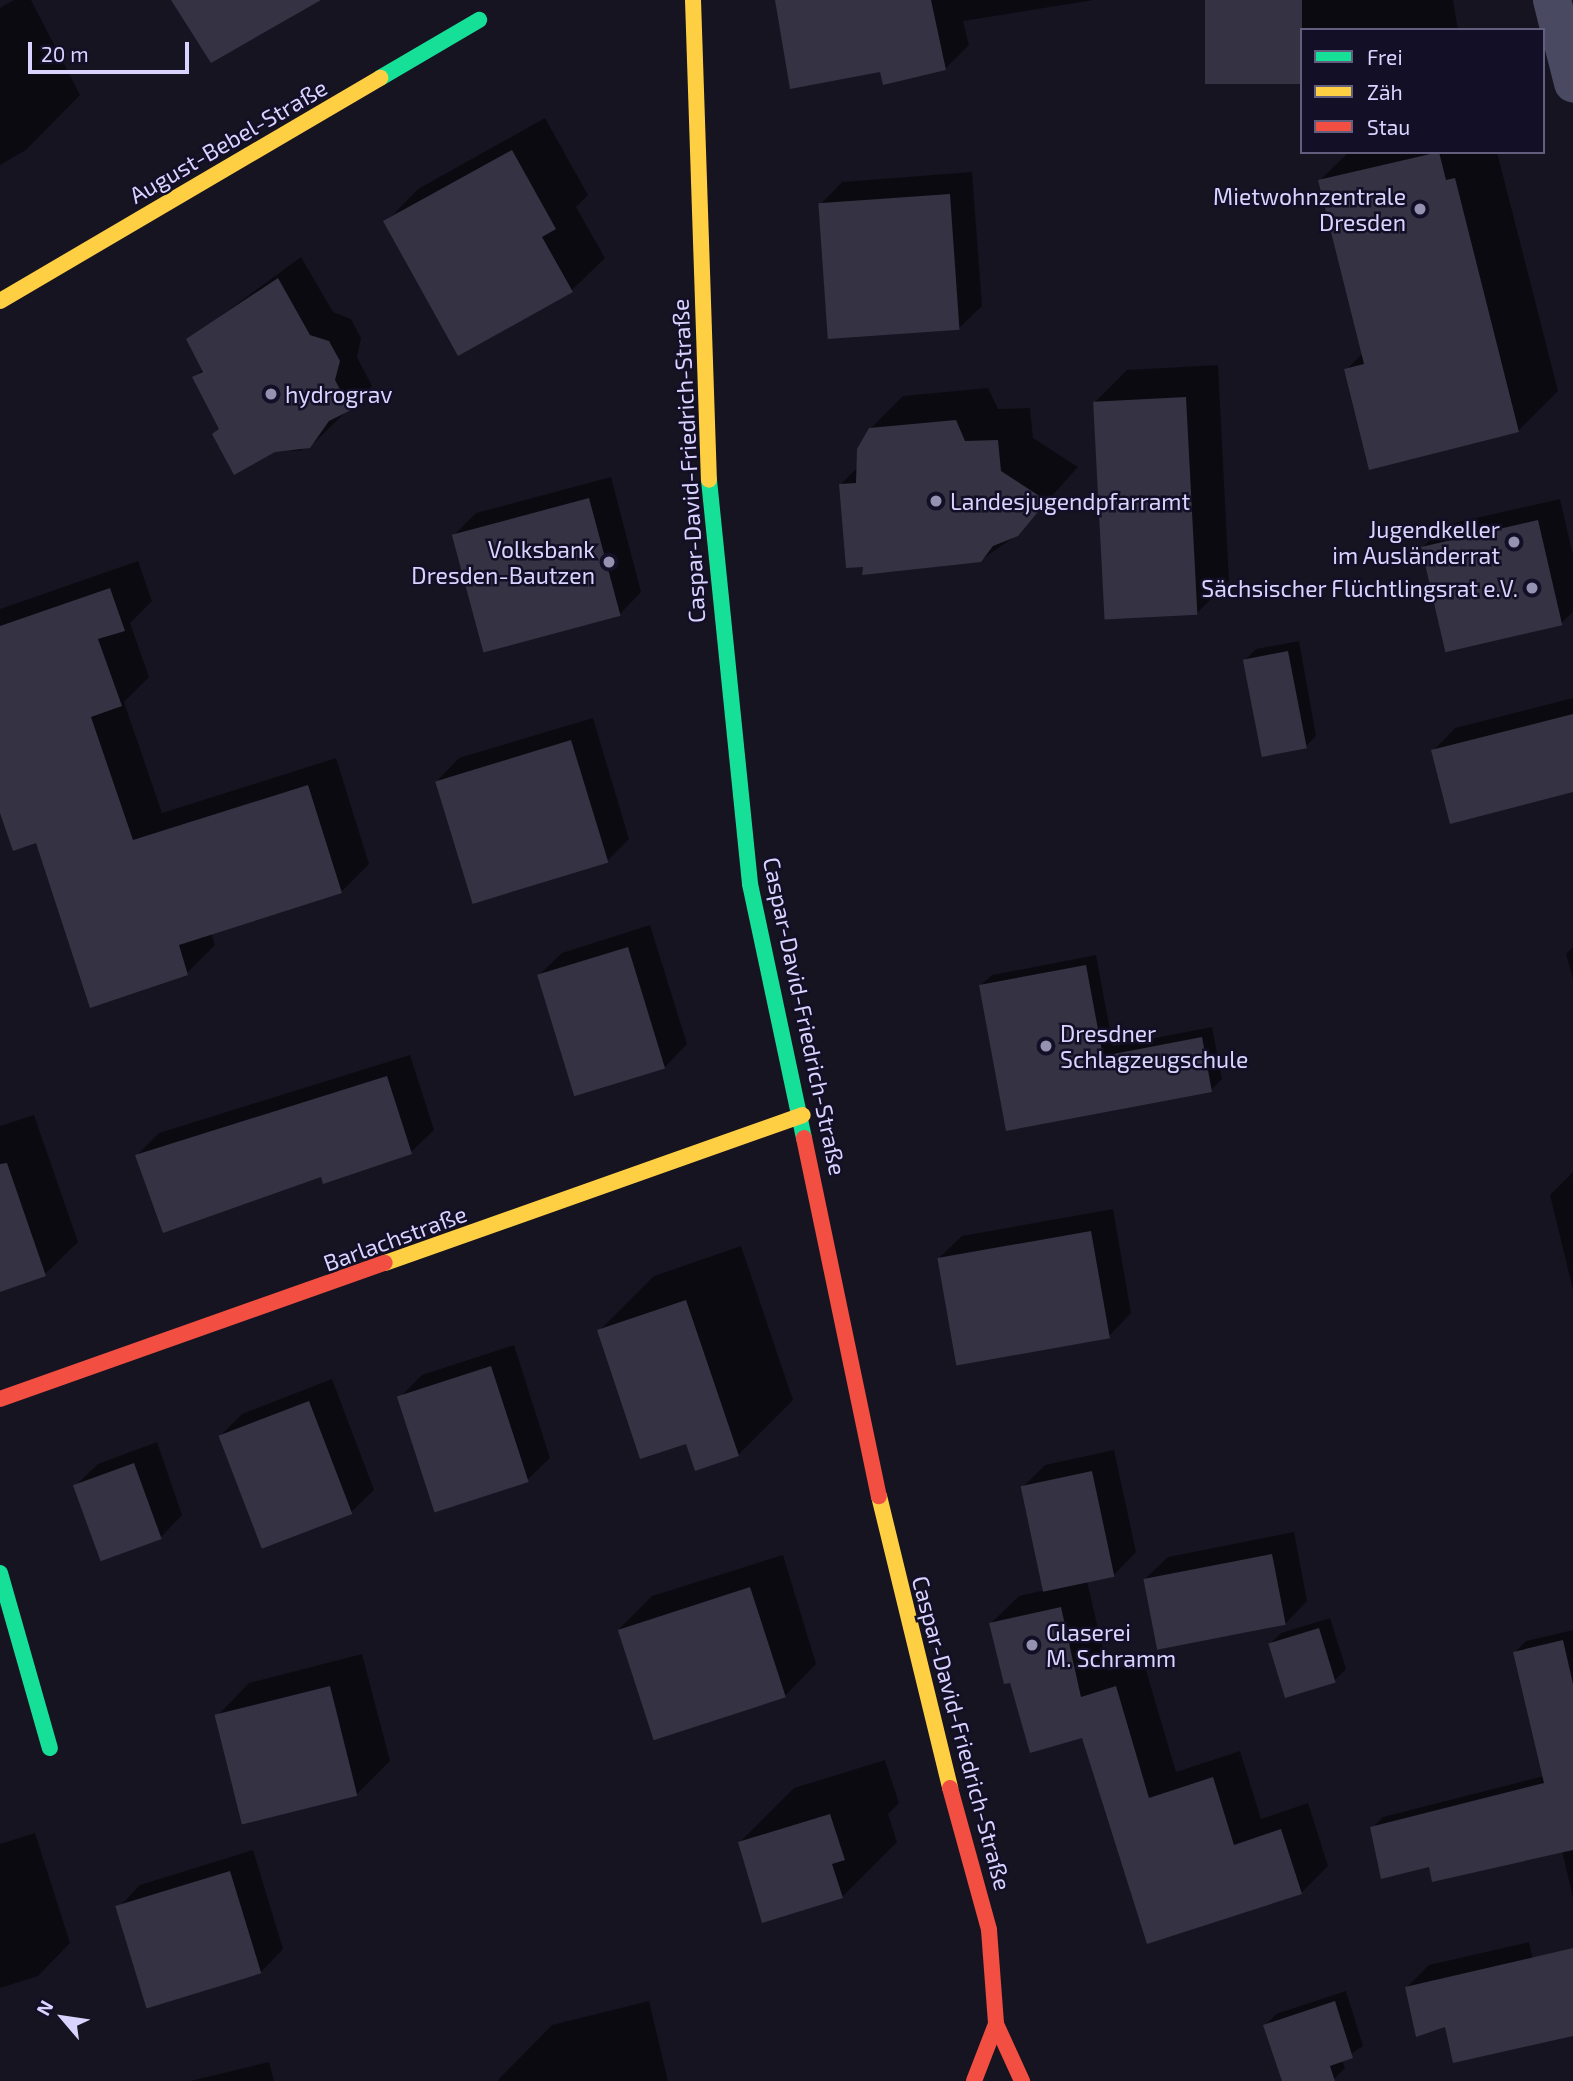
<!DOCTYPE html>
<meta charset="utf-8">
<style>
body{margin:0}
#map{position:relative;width:1573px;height:2081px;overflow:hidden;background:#161421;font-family:"Exo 2",sans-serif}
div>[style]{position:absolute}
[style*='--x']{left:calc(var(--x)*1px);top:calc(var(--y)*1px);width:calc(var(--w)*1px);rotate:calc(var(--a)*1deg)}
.shadow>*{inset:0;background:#0007}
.building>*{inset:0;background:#343243;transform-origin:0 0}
.street>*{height:38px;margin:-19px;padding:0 19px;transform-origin:19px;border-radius:19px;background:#4a4962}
.fast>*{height:16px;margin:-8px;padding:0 8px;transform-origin:8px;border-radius:8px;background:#16e098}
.slow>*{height:16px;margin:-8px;padding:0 8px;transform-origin:8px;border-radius:8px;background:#ffcf43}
.jam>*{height:16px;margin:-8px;padding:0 8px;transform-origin:8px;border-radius:8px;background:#f24e42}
.dots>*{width:19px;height:19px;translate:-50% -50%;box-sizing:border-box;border:4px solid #130f26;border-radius:50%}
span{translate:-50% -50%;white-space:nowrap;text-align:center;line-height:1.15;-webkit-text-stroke:5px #130f26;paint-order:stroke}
.street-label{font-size:23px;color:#d9d4ff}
.poi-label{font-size:23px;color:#d9d4ff}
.right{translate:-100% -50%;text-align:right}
.left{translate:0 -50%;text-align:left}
.legend{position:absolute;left:1300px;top:28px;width:245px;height:126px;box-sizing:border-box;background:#130f26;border:2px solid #625e7d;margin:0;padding:9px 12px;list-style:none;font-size:21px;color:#d9d4ff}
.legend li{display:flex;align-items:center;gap:14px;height:35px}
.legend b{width:35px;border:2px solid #625e7d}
.north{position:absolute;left:28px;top:1983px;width:70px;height:70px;-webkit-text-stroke:5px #130f26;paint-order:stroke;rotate:299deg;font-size:19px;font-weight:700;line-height:28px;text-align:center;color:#d9d4ff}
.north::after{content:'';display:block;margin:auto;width:24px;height:32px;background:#d9d4ff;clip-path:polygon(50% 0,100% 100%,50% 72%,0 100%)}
.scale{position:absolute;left:28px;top:42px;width:161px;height:32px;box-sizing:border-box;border:4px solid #d9d4ff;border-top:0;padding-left:9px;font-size:21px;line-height:24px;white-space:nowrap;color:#d9d4ff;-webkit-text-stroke:5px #130f26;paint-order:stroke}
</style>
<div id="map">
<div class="shadow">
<i style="clip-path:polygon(14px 0,31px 0,80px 95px,26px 150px,0 165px,0 8px)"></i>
<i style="clip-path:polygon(776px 0,1094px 0,963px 21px,969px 45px,945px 69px,881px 70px)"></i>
<i style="clip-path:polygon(1207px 0,1453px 0,1458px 30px,1302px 30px)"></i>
<i style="clip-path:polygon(545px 118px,588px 195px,576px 207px,605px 258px,572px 290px,458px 353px,386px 222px,418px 189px)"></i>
<i style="clip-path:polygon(1349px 152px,1497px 152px,1558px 391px,1518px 431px,1346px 370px,1363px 353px,1320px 180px)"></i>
<i style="clip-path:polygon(972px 172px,982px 306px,959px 328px,820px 205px,842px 182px)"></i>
<i style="clip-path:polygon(301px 257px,333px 312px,351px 319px,361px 338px,357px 357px,372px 386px,315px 442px,300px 451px,275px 450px,220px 428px,194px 378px,203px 369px,188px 340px)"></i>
<i style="clip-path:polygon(1218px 365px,1229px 581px,1196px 614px,1094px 403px,1127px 370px)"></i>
<i style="clip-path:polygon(988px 388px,998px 409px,1030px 408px,1033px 438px,1078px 467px,1017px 535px,981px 560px,864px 565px,841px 484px,858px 467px,870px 429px,903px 396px)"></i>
<i style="clip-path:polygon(611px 477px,641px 592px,619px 615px,454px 535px,476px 513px)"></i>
<i style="clip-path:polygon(1560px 499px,1573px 555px,1573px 612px,1561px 623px,1422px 548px,1445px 525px)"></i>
<i style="clip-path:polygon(138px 561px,152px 601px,130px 623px,149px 677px,124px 702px,162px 813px,336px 758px,369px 864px,341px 892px,211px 933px,215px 945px,187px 973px,0 808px,0 609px)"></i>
<i style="clip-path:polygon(1299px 641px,1316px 736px,1305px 747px,1245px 660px,1256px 649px)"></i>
<i style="clip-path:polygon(1573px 698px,1573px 790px,1433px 751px,1455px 728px)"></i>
<i style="clip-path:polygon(593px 718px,629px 839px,607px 861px,437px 781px,459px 758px)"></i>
<i style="clip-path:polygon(650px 925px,687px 1044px,665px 1067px,539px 975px,562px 953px)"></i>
<i style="clip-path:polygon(1573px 947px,1573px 979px,1566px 954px)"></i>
<i style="clip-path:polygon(1096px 955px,1113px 1046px,1212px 1027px,1222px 1079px,1211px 1090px,1007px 1129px,980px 986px,992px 975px)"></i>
<i style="clip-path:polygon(410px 1055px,434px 1130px,411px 1152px,324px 1181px,322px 1174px,137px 1155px,159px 1133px)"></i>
<i style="clip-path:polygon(34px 1115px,78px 1242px,45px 1274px,0 1291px,0 1126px)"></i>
<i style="clip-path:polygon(1573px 1172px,1573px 1290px,1550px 1195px)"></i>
<i style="clip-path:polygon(1113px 1209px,1131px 1313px,1109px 1336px,939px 1258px,962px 1236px)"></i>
<i style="clip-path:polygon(741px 1246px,793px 1400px,738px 1455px,688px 1442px,599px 1331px,654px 1276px)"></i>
<i style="clip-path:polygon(514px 1345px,550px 1458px,527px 1480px,399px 1398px,422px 1375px)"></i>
<i style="clip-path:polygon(332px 1379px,374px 1490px,351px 1512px,263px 1547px,220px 1436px,242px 1414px)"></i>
<i style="clip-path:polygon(157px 1442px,182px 1515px,160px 1538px,75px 1486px,98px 1464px)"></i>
<i style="clip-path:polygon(1114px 1450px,1136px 1552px,1114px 1575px,1087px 1581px,1108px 1671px,1143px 1660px,1176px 1772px,1240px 1751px,1261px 1819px,1308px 1803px,1328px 1866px,1301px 1893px,1148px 1942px,1083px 1736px,1031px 1751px,991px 1623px,1019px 1596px,1045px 1590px,1023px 1487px,1045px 1465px)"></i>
<i style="clip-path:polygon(1294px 1532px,1307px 1601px,1285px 1624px,1145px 1579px,1168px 1557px)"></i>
<i style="clip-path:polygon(783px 1555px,816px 1664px,784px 1697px,619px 1629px,652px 1596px)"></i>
<i style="clip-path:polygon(1330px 1618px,1346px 1669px,1335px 1680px,1270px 1644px,1281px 1633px)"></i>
<i style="clip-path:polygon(1573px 1630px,1573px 1898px,1562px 1851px,1430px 1865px,1372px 1828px,1383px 1817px,1544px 1776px,1515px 1652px,1526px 1641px)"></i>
<i style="clip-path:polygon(362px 1654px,390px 1761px,357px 1794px,217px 1716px,249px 1683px)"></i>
<i style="clip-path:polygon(885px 1760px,899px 1803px,888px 1814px,897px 1842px,842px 1897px,739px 1843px,794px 1788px)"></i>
<i style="clip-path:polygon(35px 1833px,70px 1943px,38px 1976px,0 1988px,0 1844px)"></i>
<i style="clip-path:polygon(253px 1850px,283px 1949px,261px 1972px,118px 1908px,140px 1885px)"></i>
<i style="clip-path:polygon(1529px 1942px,1547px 2023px,1447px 2025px,1407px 1987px,1429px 1965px)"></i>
<i style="clip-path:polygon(1346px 1991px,1363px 2046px,1342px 2060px,1345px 2068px,1334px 2079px,1283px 2081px,1265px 2026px,1276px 2014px)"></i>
<i style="clip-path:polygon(649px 2001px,668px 2081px,497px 2081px,552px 2025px)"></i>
<i style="clip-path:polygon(269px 2062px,274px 2081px,190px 2081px)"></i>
</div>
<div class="building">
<i style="clip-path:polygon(171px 0,321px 0,211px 63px)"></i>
<i style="clip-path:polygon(775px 0,931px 0,946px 70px,883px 85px,880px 72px,790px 89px)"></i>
<i style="left:1205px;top:0;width:97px;height:84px"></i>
<i style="clip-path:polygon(512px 150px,556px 229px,542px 237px,573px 292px,458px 356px,383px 221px)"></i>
<i style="clip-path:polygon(1439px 152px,1446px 180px,1455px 178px,1519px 432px,1369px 470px,1344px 369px,1364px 364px,1318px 180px)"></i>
<i style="left:950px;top:194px;width:136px;height:132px;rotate:86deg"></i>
<i style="clip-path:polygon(278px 278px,310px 335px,329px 341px,340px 361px,335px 380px,351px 410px,329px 421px,310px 448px,275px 452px,234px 475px,212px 434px,219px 429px,192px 377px,203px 372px,186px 339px)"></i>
<i style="left:1186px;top:397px;width:218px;height:93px;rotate:87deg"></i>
<i style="clip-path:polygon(956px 420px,965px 441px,998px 440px,1001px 471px,1047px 501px,1018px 536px,993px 546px,981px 562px,862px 575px,863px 567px,846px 568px,839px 484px,856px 483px,857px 449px,869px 428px)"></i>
<i style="left:589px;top:498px;width:122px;height:142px;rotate:75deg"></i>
<i style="left:1538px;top:520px;width:108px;height:120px;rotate:77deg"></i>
<i style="clip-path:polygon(110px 588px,125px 631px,98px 639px,122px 706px,91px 717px,133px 840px,308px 785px,342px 893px,179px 945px,188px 975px,90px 1008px,36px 843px,13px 851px,0 813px,0 626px)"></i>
<i style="left:1288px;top:651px;width:99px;height:46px;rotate:79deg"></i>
<i style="clip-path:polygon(1573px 714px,1573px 792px,1450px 824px,1431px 750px)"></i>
<i style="left:571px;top:740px;width:128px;height:142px;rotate:73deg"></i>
<i style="left:628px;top:947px;width:127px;height:95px;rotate:73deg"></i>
<i style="clip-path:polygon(1086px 965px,1103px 1056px,1202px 1037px,1212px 1092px,1006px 1131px,979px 985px)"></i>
<i style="clip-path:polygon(387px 1076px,412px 1154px,323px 1184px,321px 1177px,163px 1233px,135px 1155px)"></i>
<i style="clip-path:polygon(7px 1163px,46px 1276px,0 1292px,0 1164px)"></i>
<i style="left:1091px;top:1231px;width:109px;height:156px;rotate:80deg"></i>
<i style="clip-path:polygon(686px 1300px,739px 1456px,695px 1471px,686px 1444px,640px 1459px,597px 1330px)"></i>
<i style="left:491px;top:1366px;width:122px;height:99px;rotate:72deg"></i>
<i style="left:309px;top:1401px;width:121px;height:97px;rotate:69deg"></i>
<i style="left:134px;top:1463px;width:81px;height:65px;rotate:70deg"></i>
<i style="left:1092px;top:1471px;width:108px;height:73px;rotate:78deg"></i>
<i style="left:1272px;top:1554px;width:72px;height:131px;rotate:79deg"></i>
<i style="left:750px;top:1587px;width:116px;height:139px;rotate:72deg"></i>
<i style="clip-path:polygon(1061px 1607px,1081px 1697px,1116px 1686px,1149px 1798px,1213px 1777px,1234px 1845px,1281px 1829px,1302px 1894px,1147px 1944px,1082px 1738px,1030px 1753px,1010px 1683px,1004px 1684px,989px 1623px)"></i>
<i style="left:1319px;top:1628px;width:57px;height:53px;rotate:73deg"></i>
<i style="clip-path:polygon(1563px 1640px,1573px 1684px,1573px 1850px,1432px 1882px,1429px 1867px,1381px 1879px,1370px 1827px,1544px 1783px,1513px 1652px)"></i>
<i style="left:330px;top:1686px;width:113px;height:119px;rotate:76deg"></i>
<i style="clip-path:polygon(830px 1814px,845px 1860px,832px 1864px,843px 1898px,762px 1923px,738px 1842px)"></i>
<i style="left:230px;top:1871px;width:107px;height:120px;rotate:73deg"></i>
<i style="clip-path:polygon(1573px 1948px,1573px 2036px,1453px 2063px,1445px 2027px,1416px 2037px,1405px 1987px)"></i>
<i style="clip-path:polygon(1335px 2001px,1353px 2058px,1330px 2066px,1335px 2081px,1282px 2081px,1263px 2025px)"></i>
</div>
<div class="street">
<i style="--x:1552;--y:0;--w:86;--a:75.8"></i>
</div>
<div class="fast">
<i style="--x:380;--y:78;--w:115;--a:-30.4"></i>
<i style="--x:709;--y:480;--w:406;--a:84.2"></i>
<i style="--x:750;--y:884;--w:260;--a:78"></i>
<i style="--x:0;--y:1573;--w:182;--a:74.1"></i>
</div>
<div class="slow">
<i style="--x:693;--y:0;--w:480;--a:88.1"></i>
<i style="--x:0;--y:301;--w:441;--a:-30.4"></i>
<i style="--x:385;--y:1263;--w:443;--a:-19.5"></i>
<i style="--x:879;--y:1496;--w:301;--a:76.3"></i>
</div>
<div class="jam">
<i style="--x:804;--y:1138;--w:366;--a:78.2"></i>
<i style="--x:0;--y:1399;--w:408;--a:-19.5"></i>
<i style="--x:950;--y:1788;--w:147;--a:74.6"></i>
<i style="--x:989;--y:1930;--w:94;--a:85.7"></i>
<i style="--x:996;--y:2024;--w:63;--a:65.5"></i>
<i style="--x:974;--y:2081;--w:61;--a:-68.9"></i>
</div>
<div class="dots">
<i style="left:1420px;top:209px;background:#9591b1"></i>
<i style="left:271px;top:394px;background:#9591b1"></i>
<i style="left:936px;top:501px;background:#9591b1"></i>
<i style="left:1514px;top:542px;background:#9591b1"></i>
<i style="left:609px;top:562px;background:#9591b1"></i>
<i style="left:1532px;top:588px;background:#9591b1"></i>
<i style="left:1046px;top:1046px;background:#9591b1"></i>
<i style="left:1032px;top:1645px;background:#9591b1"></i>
</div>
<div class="street-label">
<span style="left:228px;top:141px;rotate:-30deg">August-Bebel-Straße</span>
<span style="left:688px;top:461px;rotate:-93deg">Caspar-David-Friedrich-Straße</span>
<span style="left:805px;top:1016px;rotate:78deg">Caspar-David-Friedrich-Straße</span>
<span style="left:395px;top:1238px;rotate:-20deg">Barlachstraße</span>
<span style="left:962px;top:1733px;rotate:75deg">Caspar-David-Friedrich-Straße</span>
</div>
<div class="poi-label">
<span class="right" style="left:1406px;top:209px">Mietwohnzentrale<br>Dresden</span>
<span class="left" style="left:285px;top:394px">hydrograv</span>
<span class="left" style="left:950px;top:501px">Landesjugendpfarramt</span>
<span class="right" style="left:1500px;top:542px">Jugendkeller<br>im Ausländerrat</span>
<span class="right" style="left:595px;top:562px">Volksbank<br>Dresden-Bautzen</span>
<span class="right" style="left:1518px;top:588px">Sächsischer Flüchtlingsrat e.V.</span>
<span class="left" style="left:1060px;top:1046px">Dresdner<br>Schlagzeugschule</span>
<span class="left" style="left:1046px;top:1645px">Glaserei<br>M. Schramm</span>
</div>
<ul class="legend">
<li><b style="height:9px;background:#16e098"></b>Frei</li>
<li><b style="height:9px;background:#ffcf43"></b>Zäh</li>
<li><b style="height:9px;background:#f24e42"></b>Stau</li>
</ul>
<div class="north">N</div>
<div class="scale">20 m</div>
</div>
